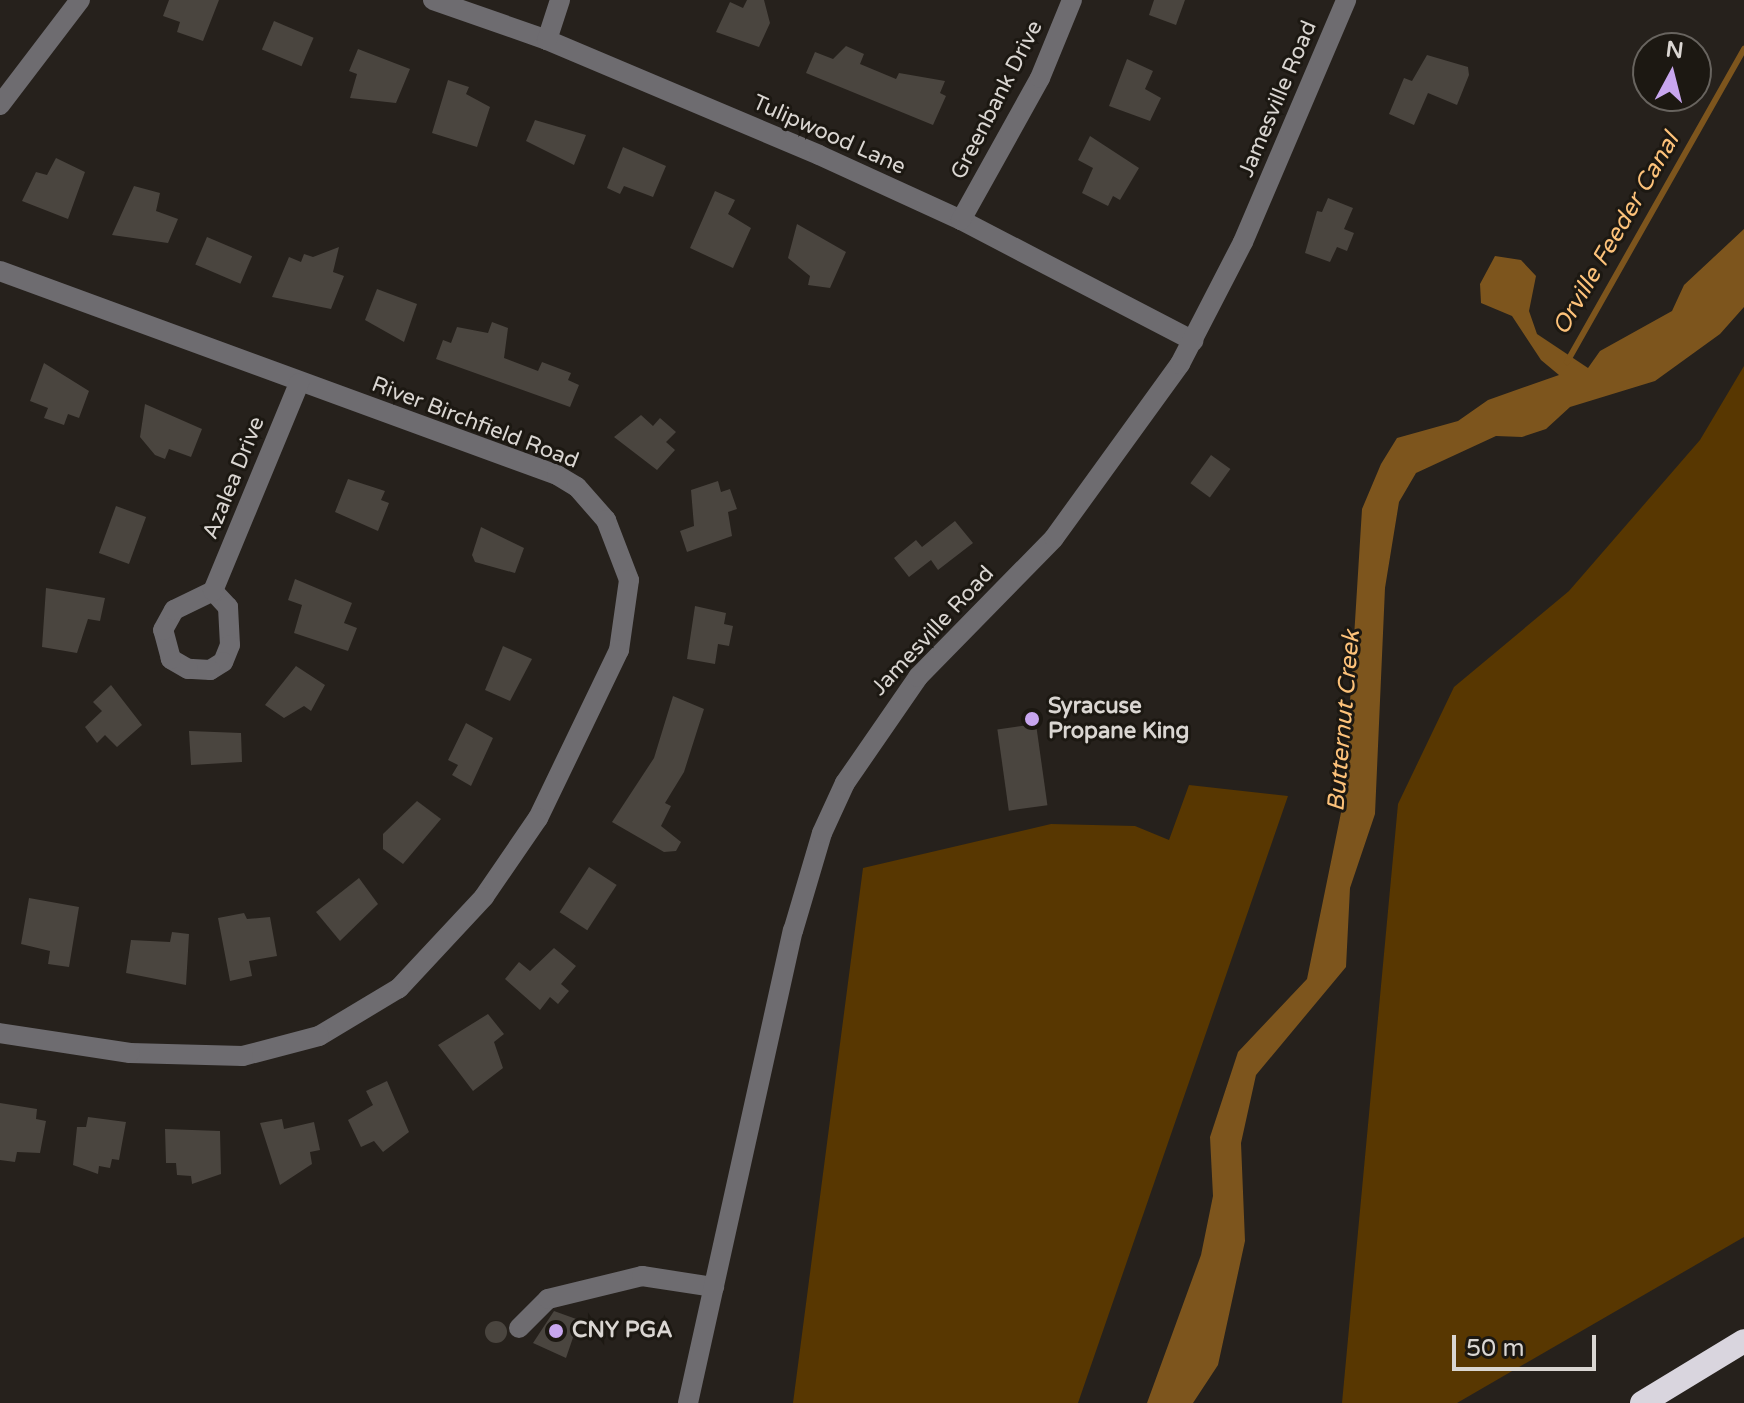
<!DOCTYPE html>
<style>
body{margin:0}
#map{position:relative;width:1744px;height:1403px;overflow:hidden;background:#26211c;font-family:"Varela Round",sans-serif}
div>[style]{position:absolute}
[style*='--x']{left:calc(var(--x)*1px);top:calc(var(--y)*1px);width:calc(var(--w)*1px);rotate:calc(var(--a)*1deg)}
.green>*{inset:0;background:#583701}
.water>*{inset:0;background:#7d551d}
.stream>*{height:6px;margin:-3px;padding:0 3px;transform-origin:3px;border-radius:3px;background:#7d551d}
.building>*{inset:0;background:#4a453f;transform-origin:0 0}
.round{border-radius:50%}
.minor>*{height:20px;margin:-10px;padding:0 10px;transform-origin:10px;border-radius:10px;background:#6e6c70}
.highway>*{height:24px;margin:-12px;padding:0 12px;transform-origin:12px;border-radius:12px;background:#d9d5de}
.dots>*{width:22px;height:22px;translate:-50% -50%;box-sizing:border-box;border:4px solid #1c1812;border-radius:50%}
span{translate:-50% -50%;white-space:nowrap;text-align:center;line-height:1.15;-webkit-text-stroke:6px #1c1812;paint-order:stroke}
.street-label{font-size:22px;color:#dad6d2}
.poi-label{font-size:22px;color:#dad6d2;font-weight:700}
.left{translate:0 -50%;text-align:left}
.water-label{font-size:24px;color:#fdc27a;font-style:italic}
.north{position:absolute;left:1632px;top:32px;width:80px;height:80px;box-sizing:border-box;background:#1c1812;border:2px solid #68645f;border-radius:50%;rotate:7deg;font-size:22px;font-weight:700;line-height:32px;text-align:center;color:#dad6d2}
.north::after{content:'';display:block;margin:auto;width:28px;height:36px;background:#c8a6ef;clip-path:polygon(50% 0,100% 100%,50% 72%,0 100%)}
.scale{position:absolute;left:1452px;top:1335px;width:144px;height:36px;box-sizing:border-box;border:4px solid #dad6d2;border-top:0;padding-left:10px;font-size:24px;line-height:28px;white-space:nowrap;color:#dad6d2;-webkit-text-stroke:6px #1c1812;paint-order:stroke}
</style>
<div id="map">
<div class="green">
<i style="clip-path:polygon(1744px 366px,1744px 1237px,1457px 1403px,1342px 1403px,1398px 804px,1454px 687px,1569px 591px,1700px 440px)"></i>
<i style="clip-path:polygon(1189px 785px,1288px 796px,1078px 1403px,793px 1403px,863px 868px,1051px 824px,1135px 826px,1169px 840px)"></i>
</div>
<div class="water">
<i style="clip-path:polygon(1744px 229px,1744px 307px,1720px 334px,1655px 381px,1570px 407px,1546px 429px,1522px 437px,1496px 436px,1416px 473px,1399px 502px,1385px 588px,1375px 814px,1350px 888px,1346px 967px,1256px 1075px,1241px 1143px,1245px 1241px,1218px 1365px,1193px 1403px,1147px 1403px,1201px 1255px,1213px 1196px,1210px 1137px,1238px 1052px,1307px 979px,1344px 798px,1362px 509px,1381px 464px,1397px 438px,1458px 421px,1488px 400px,1559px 375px,1541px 360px,1512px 316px,1481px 303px,1480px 284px,1495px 256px,1521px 260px,1536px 276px,1529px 311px,1537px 334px,1588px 368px,1600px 351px,1672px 311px,1684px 285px)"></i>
</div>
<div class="stream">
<i style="--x:1567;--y:362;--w:360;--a:-60.5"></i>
</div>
<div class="building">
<i style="clip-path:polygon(169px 0,219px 0,203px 41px,177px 32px,180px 22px,163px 16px)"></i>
<i style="clip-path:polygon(747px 0,764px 0,770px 23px,759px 47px,716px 32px,730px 2px,743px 8px)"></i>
<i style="clip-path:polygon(1154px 0,1185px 0,1176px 25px,1149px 15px)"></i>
<i style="left:274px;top:21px;width:43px;height:31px;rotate:23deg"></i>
<i style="clip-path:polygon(846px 46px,864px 54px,860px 64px,896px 79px,899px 73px,945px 81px,940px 93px,946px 96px,933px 125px,806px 73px,815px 52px,833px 59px)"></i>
<i style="clip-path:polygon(358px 49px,410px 69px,396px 103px,350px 98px,357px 74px,349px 71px)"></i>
<i style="clip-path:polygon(1427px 55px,1468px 67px,1469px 75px,1457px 105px,1428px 93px,1414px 125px,1389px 114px,1404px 78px,1412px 81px)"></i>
<i style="clip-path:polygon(1127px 59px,1153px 71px,1145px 89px,1161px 98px,1150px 121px,1109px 106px)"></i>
<i style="clip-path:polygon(448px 80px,469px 87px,466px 94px,490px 107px,477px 147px,432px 133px)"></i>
<i style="clip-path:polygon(535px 120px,586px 135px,574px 165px,526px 141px)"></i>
<i style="clip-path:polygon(1090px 136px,1139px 168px,1120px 200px,1113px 196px,1108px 206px,1082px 193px,1093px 168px,1078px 160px)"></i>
<i style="clip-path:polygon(623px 147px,666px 166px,653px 197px,624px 186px,620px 194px,607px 188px)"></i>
<i style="clip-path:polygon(56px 158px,85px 172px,68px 219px,22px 201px,36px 172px,47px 175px)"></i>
<i style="clip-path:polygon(134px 186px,160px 193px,156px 211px,178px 219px,168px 243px,112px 235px)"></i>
<i style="clip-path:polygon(715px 191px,735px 200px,728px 214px,751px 228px,733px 268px,690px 248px)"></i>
<i style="clip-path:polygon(1328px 198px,1353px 208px,1344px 229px,1354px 233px,1347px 251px,1337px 247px,1330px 262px,1305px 253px,1317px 211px,1322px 212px)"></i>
<i style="clip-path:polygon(797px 224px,846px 252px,830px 288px,808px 285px,810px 276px,788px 258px)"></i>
<i style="left:207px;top:237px;width:49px;height:30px;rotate:23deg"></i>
<i style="clip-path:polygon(339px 247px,333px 272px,344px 276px,331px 309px,272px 297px,289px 257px,301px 262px,304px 254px,313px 257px)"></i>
<i style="clip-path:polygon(377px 289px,417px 304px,404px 342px,365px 320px)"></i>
<i style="clip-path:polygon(492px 322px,508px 328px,504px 358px,538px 371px,542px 362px,571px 373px,568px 380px,579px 385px,570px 407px,436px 359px,443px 340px,451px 343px,457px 327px,488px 333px)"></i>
<i style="clip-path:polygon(44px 363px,89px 391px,79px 418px,68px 414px,64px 425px,44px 418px,48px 408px,30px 401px)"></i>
<i style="clip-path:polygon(145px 404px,202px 429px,191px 457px,169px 449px,165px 459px,155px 455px,140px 437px)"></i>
<i style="clip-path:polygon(641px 415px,653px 426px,660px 418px,676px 432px,666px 442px,675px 450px,657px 470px,614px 437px)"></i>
<i style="left:1211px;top:455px;width:24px;height:35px;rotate:36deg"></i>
<i style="clip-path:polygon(348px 479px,385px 491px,381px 500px,389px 503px,378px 531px,335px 512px)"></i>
<i style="clip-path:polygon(718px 481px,721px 492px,730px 489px,737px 509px,728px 512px,732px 536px,687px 552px,680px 531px,694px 526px,691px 490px)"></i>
<i style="left:116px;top:506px;width:32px;height:50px;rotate:20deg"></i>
<i style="clip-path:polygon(955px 521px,973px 543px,938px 570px,931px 560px,909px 577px,894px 558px,916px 540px,922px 547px)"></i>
<i style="clip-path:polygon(481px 527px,524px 548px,515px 573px,475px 562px,472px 555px)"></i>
<i style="clip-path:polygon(295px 579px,352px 603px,344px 623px,357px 628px,348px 651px,294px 633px,302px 605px,288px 600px)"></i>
<i style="clip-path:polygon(46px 588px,105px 598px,100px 621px,88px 619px,77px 653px,42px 647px)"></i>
<i style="clip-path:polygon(695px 606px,726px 613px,724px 624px,733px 626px,729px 646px,718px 644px,715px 664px,687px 659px)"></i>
<i style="clip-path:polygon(503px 646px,532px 659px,510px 701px,485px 690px)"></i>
<i style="clip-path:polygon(296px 666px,325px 685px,311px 711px,304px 706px,284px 718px,265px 705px)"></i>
<i style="clip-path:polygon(111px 685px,142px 725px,117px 747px,105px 735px,97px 743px,85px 727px,102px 711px,93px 702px)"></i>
<i style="clip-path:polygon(673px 696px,704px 709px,684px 772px,665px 803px,671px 806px,661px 826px,681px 842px,676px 851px,664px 852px,612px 822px,654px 758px)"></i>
<i style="clip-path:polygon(466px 723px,493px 738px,471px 786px,452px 775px,458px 765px,448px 760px)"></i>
<i style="left:1036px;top:724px;width:82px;height:39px;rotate:82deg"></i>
<i style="clip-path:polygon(189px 731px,241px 733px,242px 762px,191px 765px)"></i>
<i style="clip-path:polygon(417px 801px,441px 819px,403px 864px,383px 849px,383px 834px)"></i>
<i style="left:589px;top:867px;width:33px;height:54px;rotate:33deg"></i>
<i style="clip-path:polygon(359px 878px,378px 904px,340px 941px,316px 912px)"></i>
<i style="clip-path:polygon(29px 898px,79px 907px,69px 967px,48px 964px,50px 951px,21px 944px)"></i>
<i style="clip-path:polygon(244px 913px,247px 919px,270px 917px,277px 956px,249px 961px,252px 976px,230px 981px,218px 918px)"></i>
<i style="clip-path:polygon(172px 932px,189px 934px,186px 985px,126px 973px,131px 940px,170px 942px)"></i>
<i style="clip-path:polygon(554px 948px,576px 966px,561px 984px,569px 991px,558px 1004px,550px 997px,540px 1010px,505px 979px,519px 962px,530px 971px)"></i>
<i style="clip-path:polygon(488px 1014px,504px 1034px,494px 1042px,503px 1068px,473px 1091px,438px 1045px)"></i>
<i style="clip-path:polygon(387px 1081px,409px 1132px,383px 1152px,374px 1141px,361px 1147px,348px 1120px,373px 1105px,366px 1091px)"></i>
<i style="clip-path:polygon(0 1103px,37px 1109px,36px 1119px,46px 1121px,40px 1153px,17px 1152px,15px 1162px,0 1160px)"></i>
<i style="clip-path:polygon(88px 1117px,126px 1122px,119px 1160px,112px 1159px,110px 1168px,99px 1166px,98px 1174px,73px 1165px,77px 1127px,86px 1127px)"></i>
<i style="clip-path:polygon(282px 1119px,284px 1129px,314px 1122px,320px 1150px,310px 1152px,312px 1164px,280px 1185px,260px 1123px)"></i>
<i style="clip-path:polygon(165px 1129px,220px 1131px,221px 1174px,192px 1184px,191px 1176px,177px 1175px,176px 1163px,166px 1163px)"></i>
<i style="clip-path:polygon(554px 1311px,579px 1320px,566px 1358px,533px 1343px)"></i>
<i class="round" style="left:485px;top:1321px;width:22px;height:22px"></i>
</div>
<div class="minor">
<i style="--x:433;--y:0;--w:121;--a:19.3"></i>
<i style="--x:547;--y:40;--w:295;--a:22.9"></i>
<i style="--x:819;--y:155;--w:156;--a:24.6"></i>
<i style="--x:961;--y:220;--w:262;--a:27.5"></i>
<i style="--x:547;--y:40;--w:42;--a:-72"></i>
<i style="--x:0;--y:105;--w:132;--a:-52.7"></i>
<i style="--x:961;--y:220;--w:162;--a:-60.9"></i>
<i style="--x:1040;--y:78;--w:84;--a:-67.7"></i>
<i style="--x:0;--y:271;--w:593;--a:20.12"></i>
<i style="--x:557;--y:475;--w:23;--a:31"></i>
<i style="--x:577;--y:487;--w:44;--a:48.7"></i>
<i style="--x:606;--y:520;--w:64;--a:69"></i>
<i style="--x:629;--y:580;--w:71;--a:98.1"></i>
<i style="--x:619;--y:650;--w:187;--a:115.7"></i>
<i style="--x:538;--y:818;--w:96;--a:124.4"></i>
<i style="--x:484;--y:897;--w:125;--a:133"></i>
<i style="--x:399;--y:988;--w:93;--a:149"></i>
<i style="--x:319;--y:1036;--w:79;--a:165.3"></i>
<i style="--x:243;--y:1056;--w:113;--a:-178.5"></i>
<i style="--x:130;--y:1053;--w:132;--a:-171.3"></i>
<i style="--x:213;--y:591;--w:22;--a:47"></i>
<i style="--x:228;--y:607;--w:38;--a:87"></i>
<i style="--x:230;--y:645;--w:18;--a:112"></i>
<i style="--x:223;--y:662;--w:15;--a:148"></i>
<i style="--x:210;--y:670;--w:22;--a:-177"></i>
<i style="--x:188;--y:669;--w:20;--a:-150"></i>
<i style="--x:171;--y:659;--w:30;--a:-105"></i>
<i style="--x:163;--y:630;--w:23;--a:-61"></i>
<i style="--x:174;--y:610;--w:43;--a:-26"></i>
<i style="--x:213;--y:591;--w:225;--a:-67.5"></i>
<i style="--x:519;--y:1328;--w:41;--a:-45"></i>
<i style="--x:548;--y:1299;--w:97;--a:-13.7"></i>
<i style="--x:642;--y:1276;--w:73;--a:8.7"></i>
<i style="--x:688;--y:1403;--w:484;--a:-77.5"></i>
<i style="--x:793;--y:931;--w:102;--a:-73.5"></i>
<i style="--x:822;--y:833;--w:55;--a:-65.3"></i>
<i style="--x:845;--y:783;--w:129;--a:-55.4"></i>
<i style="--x:918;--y:677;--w:194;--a:-45.6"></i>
<i style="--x:1054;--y:538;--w:215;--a:-54.1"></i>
<i style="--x:1180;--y:364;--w:137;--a:-62.7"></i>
<i style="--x:1243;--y:242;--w:263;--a:-66.9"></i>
</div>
<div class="highway">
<i style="--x:1642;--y:1403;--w:119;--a:-31.3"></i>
</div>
<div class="dots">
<i style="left:1032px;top:719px;background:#c8a6ef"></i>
<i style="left:556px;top:1331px;background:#c8a6ef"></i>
</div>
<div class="street-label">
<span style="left:1278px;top:99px;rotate:-67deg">Jamesville Road</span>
<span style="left:997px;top:100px;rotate:-63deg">Greenbank Drive</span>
<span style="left:829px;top:135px;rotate:24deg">Tulipwood Lane</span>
<span style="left:475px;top:423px;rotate:21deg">River Birchfield Road</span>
<span style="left:234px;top:478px;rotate:-68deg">Azalea Drive</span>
<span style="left:933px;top:631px;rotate:-47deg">Jamesville Road</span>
</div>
<div class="poi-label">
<span class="left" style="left:1048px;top:719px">Syracuse<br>Propane King</span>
<span class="left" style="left:572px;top:1331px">CNY PGA</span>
</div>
<div class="water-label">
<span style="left:1616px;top:234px;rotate:-60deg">Orville Feeder Canal</span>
<span style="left:1344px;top:721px;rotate:-85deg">Butternut Creek</span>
</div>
<div class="north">N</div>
<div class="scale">50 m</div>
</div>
